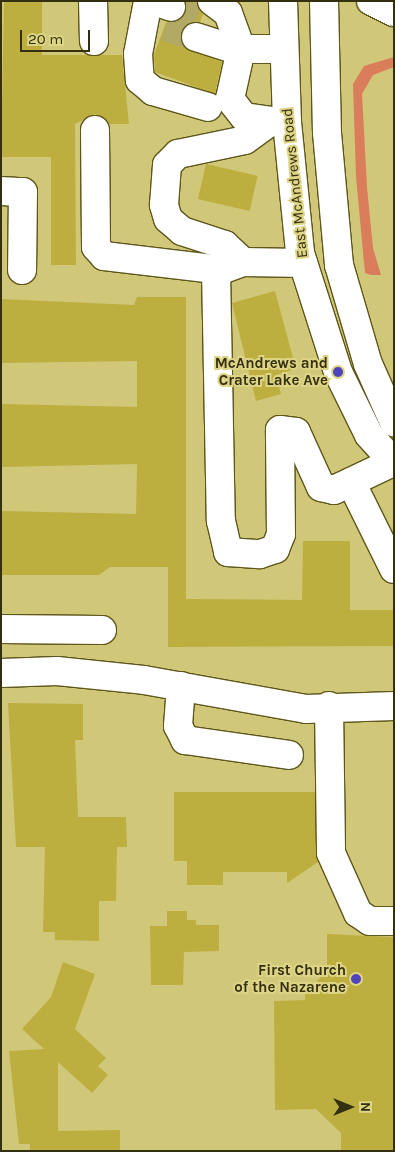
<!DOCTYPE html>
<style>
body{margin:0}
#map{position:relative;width:395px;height:1152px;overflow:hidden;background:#d1c779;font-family:Karla,sans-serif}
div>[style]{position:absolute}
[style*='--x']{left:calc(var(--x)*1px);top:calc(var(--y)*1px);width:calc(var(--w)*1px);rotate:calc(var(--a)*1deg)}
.green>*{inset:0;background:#da7d5a}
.building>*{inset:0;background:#bdae40;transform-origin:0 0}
.minor-tunnel>*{height:28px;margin-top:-14px;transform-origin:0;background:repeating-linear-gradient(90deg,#b2a964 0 28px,transparent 0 42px)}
.roads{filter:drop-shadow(1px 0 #5e561a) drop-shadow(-1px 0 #5e561a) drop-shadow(0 1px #5e561a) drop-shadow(0 -1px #5e561a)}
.minor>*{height:28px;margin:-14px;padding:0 14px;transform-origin:14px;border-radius:14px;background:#fff}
.major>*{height:28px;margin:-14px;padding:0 14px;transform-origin:14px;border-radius:14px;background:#fff}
.dots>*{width:14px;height:14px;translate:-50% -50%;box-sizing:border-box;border:2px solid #ded485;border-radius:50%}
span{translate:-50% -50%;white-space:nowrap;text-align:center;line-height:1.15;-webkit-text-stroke:4px #ded485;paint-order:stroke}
.street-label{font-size:15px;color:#34300f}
.poi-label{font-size:15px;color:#34300f;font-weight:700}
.right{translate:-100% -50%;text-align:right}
.frame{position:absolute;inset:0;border:2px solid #34300f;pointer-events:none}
.north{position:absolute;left:325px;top:1082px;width:50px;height:50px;-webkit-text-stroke:4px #ded485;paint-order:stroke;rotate:90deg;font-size:14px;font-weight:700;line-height:20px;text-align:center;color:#34300f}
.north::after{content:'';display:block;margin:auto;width:18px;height:22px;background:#34300f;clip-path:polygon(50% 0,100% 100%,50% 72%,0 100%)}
.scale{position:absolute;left:20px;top:30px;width:70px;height:22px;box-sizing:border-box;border:2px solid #34300f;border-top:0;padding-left:6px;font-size:15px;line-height:18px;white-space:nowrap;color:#34300f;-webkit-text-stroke:4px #ded485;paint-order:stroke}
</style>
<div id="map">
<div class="green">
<i style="clip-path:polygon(394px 57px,394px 67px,373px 75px,362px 94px,367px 187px,373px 248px,381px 275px,371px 275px,365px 273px,356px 177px,353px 84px,364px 66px)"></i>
</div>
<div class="building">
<i style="clip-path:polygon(4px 1px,42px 1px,42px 55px,122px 55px,129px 124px,109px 124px,95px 114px,75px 124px,76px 265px,51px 265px,51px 157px,1px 157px)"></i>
<i style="clip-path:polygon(185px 1px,197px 1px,203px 14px,200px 22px,192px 22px,181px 32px,184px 47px,222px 62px,215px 94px,155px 72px,154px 55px,166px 22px,181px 19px)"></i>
<i style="left:206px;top:164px;width:53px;height:36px;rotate:13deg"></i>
<i style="clip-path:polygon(275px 291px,296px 369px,276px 375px,281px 394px,256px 401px,232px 303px)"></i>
<i style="clip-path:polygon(137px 297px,186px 297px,186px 599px,302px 600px,303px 541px,350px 541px,350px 610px,394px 610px,394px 646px,168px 647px,168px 567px,110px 567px,99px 575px,1px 575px,1px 511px,136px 514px,137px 464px,1px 467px,1px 404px,137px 407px,137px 361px,1px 363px,1px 299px,134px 305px)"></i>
<i style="clip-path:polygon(8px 703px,83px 704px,83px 740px,75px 740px,78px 817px,126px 817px,127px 847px,117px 847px,116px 901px,99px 901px,99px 941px,55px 940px,55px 932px,43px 932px,45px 847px,16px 847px)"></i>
<i style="clip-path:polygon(174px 792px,315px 792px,318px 862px,287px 883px,287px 872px,223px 872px,223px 885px,187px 885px,187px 861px,174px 861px)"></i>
<i style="clip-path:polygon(167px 911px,187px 911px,187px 920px,196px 920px,196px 925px,219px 925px,219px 951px,184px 952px,183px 985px,151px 985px,150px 926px,167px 926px)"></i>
<i style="clip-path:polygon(327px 934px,394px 937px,394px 1151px,341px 1151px,341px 1133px,316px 1109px,275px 1110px,274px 1001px,305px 1000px,305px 988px,311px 988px,327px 970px)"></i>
<i style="clip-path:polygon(63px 962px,95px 974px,75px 1029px,106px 1058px,98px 1066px,108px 1075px,92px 1093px,58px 1062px,58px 1131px,120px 1130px,120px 1151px,30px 1151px,30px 1144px,19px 1144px,9px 1051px,44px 1049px,22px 1029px,51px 997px)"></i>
</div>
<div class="minor-tunnel">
<i style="--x:171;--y:7;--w:33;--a:20"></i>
<i style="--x:165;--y:27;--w:33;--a:18"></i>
</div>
<div class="roads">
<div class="minor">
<i style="--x:93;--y:1;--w:40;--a:88.6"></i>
<i style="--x:148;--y:1;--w:54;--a:100.7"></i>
<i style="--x:138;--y:54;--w:26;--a:86"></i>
<i style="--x:140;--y:80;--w:17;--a:40"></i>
<i style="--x:153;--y:91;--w:57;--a:16.2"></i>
<i style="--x:154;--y:1;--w:18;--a:19"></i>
<i style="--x:212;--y:1;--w:20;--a:37"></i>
<i style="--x:228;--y:13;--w:38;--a:70"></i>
<i style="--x:196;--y:37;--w:46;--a:17.7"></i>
<i style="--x:280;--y:122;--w:36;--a:-172"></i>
<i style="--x:244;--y:117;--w:23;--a:-128"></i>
<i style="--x:230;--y:99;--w:51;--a:-77.6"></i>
<i style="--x:241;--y:49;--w:42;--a:0"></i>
<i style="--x:95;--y:130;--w:117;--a:89.5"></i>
<i style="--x:96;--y:247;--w:12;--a:48"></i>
<i style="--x:104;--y:256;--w:118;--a:6.8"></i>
<i style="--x:221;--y:270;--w:23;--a:-20"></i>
<i style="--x:243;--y:262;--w:60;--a:1"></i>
<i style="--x:1;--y:191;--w:22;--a:3"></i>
<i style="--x:23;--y:192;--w:78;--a:90.7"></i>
<i style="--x:243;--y:262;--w:25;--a:-137"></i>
<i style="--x:225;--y:245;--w:45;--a:-162"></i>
<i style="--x:182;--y:231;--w:18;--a:-139"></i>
<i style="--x:168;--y:219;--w:15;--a:-106"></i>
<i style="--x:164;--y:205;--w:40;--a:-85.7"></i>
<i style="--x:167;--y:165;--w:16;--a:-45"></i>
<i style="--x:178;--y:154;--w:68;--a:-11.8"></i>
<i style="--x:245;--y:140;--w:29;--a:-36"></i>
<i style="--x:216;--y:270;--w:251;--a:88.9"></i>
<i style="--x:221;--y:521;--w:32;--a:77"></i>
<i style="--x:228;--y:552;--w:32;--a:4"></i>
<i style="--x:260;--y:554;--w:16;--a:-18"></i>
<i style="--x:275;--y:549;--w:16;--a:-68"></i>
<i style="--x:281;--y:534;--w:104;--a:-90.6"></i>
<i style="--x:280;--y:430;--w:16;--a:7"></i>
<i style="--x:296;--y:432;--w:60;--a:65.6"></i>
<i style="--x:321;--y:487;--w:13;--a:13"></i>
<i style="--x:334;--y:490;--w:65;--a:-25.4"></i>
<i style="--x:351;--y:482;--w:97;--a:63.7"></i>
<i style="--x:1;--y:629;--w:101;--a:0.6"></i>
<i style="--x:1;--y:673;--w:56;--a:-2"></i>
<i style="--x:57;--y:671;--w:87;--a:5.9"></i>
<i style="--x:144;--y:680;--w:165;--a:10.1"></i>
<i style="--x:306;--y:709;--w:88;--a:-2"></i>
<i style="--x:181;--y:686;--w:40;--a:94.3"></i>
<i style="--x:178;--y:726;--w:16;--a:63"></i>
<i style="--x:185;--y:740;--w:105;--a:8.2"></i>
<i style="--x:329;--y:706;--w:147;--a:89.2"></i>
<i style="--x:331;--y:853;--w:66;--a:65.8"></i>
<i style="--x:358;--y:913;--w:14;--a:34"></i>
<i style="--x:370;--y:921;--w:24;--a:0"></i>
</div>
<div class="major">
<i style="--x:283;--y:1;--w:121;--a:88.1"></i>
<i style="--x:287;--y:122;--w:132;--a:84.3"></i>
<i style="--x:300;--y:253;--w:125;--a:72.3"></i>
<i style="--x:338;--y:372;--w:70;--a:63.8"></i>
<i style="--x:369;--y:435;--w:38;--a:48"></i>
<i style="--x:324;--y:1;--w:132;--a:88.7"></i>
<i style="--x:327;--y:133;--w:133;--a:84.8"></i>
<i style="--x:339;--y:265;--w:103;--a:73.7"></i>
<i style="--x:368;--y:364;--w:64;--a:65.9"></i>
<i style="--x:371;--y:1;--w:25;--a:26"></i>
</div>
</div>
<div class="dots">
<i style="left:338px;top:372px;background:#5044bb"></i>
<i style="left:356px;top:979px;background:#5044bb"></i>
</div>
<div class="street-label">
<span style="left:295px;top:183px;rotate:-96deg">East McAndrews Road</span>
</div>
<div class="poi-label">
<span class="right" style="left:328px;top:372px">McAndrews and<br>Crater Lake Ave</span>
<span class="right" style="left:346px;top:979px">First Church<br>of the Nazarene</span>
</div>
<div class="frame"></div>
<div class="north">N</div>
<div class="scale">20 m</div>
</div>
